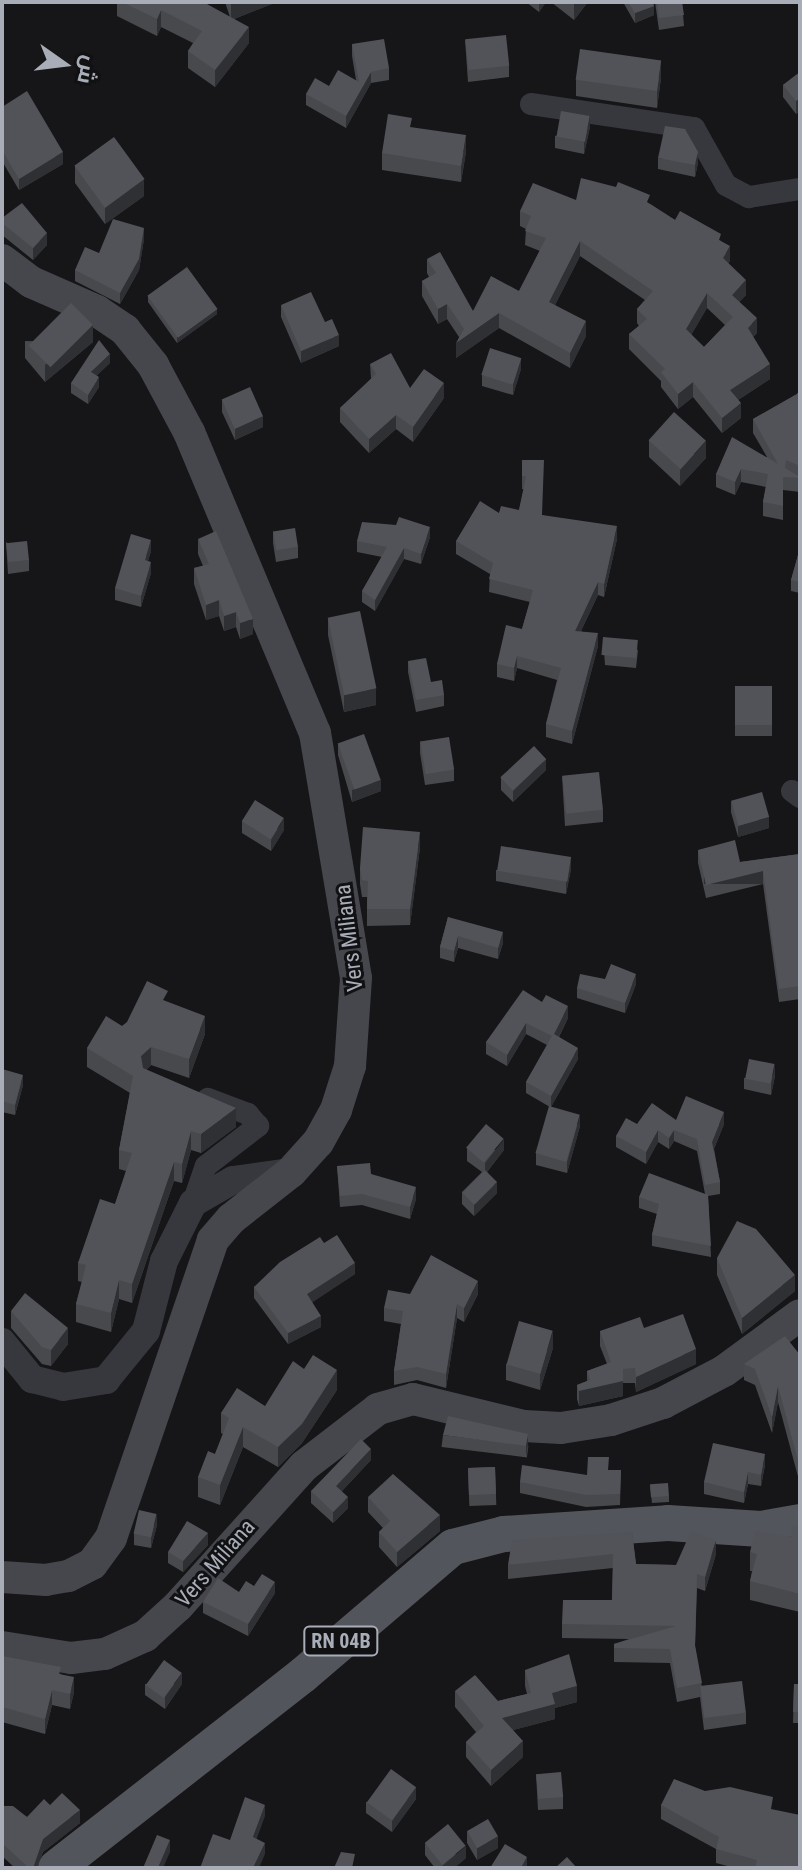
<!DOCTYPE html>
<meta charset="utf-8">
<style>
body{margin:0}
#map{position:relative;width:802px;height:1870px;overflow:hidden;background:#161618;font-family:"Roboto Condensed",Cairo,sans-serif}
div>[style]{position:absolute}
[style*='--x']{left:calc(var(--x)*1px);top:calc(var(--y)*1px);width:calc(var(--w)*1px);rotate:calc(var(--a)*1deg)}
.minor>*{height:22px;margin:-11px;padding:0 11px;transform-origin:11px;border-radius:11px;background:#37383d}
.tertiary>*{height:28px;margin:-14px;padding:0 14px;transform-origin:14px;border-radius:14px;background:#37383d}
.secondary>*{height:32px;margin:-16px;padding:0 16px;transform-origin:16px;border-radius:16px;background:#45474d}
.primary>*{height:36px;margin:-18px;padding:0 18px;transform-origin:18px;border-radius:18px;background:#53555c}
.wall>*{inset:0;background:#47494d;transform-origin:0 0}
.shaded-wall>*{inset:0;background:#2f3033;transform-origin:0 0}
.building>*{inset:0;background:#525359;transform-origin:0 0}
span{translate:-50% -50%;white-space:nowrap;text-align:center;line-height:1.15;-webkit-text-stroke:6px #111113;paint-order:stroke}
.shield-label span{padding:2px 6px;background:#111113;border:2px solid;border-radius:6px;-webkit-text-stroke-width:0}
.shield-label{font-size:20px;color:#a8adb8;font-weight:700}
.street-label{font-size:22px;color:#a8adb8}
.frame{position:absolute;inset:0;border:4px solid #a8adb8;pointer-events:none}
.north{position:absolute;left:24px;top:24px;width:80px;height:80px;-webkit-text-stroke:6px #111113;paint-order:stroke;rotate:104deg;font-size:22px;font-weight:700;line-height:32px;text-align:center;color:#a8adb8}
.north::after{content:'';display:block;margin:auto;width:28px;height:36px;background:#a8adb8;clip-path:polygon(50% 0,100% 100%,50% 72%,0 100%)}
</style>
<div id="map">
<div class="minor">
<i style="--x:531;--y:104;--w:165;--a:8.4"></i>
<i style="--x:694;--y:128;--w:65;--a:60.7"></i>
<i style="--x:726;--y:185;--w:26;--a:28"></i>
<i style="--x:749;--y:197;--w:52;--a:-8.9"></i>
<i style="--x:792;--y:791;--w:10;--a:37"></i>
<i style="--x:193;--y:1203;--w:39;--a:-71"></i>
<i style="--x:206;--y:1166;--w:66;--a:-37.6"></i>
<i style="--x:258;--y:1126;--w:16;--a:-130"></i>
<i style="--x:248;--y:1114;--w:43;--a:-159.4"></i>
</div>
<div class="tertiary">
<i style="--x:2;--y:1342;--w:48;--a:51"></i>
<i style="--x:32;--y:1379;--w:32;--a:14"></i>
<i style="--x:63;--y:1387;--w:44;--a:-9.2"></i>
<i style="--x:106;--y:1380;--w:63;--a:-50.8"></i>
<i style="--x:146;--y:1331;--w:72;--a:-75.6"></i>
<i style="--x:164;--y:1261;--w:65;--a:-63.4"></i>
<i style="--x:193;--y:1203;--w:46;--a:-29.9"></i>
<i style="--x:233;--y:1180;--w:59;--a:-7.9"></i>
</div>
<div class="secondary">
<i style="--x:2;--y:260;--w:36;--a:37"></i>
<i style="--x:31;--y:282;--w:72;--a:23.7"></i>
<i style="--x:97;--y:311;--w:34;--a:34"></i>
<i style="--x:125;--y:330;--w:45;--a:51.3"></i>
<i style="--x:153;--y:365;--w:76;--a:61.8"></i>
<i style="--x:189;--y:432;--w:326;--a:67.3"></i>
<i style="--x:315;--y:733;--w:248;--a:80.5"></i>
<i style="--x:356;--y:978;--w:88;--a:93.9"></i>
<i style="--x:350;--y:1066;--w:46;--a:107.7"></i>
<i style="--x:336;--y:1110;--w:37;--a:119"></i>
<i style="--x:318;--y:1142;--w:40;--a:132"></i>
<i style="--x:291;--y:1172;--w:76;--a:141.9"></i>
<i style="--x:231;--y:1219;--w:28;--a:131"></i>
<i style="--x:213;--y:1240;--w:315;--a:108.9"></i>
<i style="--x:111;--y:1538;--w:32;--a:126"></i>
<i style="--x:92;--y:1564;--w:27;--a:153"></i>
<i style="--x:68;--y:1576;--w:22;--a:170"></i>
<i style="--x:46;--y:1580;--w:44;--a:-176.1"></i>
<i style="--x:2;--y:1647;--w:70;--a:9.1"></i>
<i style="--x:71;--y:1658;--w:34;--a:-7"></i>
<i style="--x:105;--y:1654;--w:44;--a:-24.2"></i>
<i style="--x:145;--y:1636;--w:45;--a:-42.3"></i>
<i style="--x:178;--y:1606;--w:188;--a:-48"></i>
<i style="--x:304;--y:1466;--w:93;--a:-37.6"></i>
<i style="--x:378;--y:1409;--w:36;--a:-16"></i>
<i style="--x:413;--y:1399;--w:114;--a:13.7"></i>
<i style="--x:524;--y:1426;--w:37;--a:3"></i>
<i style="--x:561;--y:1428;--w:51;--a:-9.1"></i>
<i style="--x:611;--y:1420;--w:55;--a:-18.1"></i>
<i style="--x:663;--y:1403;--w:69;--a:-27.7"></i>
<i style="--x:724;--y:1371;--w:94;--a:-36.4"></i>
</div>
<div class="primary">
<i style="--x:56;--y:1868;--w:313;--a:-38"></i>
<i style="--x:303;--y:1675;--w:197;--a:-40.5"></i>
<i style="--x:453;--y:1547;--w:53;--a:-14.3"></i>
<i style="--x:504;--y:1534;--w:164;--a:-3.8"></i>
<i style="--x:668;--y:1523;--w:93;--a:3.7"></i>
<i style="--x:761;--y:1529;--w:40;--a:-10"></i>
</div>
<div class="wall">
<i style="clip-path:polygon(117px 2px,203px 2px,230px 17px,225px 2px,277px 2px,234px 19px,249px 43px,215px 87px,188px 68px,188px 51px,193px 43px,161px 27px,157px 36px,117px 16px)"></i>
<i style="clip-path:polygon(526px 2px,546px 2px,539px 12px)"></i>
<i style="clip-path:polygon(551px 2px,588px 2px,574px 20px)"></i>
<i style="clip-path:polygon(623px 2px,653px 2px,654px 15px,635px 23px)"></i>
<i style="clip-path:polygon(655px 2px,682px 2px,684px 26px,659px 30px)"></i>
<i style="clip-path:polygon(465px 40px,509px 66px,509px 77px,468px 82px)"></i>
<i style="clip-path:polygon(352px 44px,389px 68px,389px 80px,371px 83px,346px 128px,306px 105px,306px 94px,329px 86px,356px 80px,352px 56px)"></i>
<i style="clip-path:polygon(800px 72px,800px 111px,796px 114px,783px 97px,783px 85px)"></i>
<i style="clip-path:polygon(661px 78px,657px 108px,576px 96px,576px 80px)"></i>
<i style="clip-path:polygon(2px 107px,63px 164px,19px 190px,2px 161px)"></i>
<i style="clip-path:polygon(590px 127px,584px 154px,555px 148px,555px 136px)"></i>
<i style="clip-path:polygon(466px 152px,461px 182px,382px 170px,382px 153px)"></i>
<i style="clip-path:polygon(658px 158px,698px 163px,695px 177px,658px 169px)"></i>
<i style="clip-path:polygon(75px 166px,144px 196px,105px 224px,75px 183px)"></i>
<i style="clip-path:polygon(evenodd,576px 200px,650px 204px,675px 220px,721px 241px,730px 261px,728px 264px,746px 295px,739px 302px,757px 333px,753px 337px,770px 379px,738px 400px,741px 418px,722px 433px,693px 397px,678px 409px,661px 387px,661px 381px,629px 349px,629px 334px,639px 326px,637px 323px,637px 309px,645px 300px,580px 256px,555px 305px,586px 336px,570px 368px,499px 328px,456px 358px,459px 337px,447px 319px,438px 324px,422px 296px,422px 281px,429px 277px,427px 273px,427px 259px,473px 311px,519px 291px,540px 251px,525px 245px,526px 229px,520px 226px,520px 211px,576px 200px,707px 308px,725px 325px,704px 347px,691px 335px,707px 308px)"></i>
<i style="clip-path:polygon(2px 218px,47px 245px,33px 260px,2px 235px)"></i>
<i style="clip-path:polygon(144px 239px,139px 270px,120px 304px,75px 281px,75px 270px,99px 253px)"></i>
<i style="clip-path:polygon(148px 296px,217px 314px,177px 343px,148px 302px)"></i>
<i style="clip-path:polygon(281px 305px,325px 322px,339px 346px,301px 363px,281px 317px)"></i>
<i style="clip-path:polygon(25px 341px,93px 342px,45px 382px,25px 358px)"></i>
<i style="clip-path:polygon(110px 363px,96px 376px,99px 387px,88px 404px,71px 393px,71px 383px)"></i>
<i style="clip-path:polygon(370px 364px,410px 388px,444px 398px,413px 442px,396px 429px,369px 453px,340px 422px,340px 408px,371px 379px)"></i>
<i style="clip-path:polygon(521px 369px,513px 395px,482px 386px,482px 375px)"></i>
<i style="clip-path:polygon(800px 390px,800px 492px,783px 490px,783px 520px,763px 516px,763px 502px,766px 487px,741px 482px,735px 495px,716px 487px,716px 474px,767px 457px,753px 433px,753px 419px,797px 394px)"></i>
<i style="clip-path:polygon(222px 400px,263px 427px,235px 440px,222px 412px)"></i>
<i style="clip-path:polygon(649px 440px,706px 458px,680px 486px,649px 457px)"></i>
<i style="clip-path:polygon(522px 460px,542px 515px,617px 539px,604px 597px,598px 595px,581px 631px,598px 646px,572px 744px,546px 737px,546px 724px,557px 680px,517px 668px,514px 681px,497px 677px,497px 664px,522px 629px,530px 602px,489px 592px,490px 574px,456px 554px,456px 541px,499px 513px,519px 510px,524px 489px,522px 489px)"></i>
<i style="clip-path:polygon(273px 531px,298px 547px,298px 558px,276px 562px,273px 543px)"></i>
<i style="clip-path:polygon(430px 537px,421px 564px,404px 559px,375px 611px,362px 602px,362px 591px,382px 557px,357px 552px,357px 541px)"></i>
<i style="clip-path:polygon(198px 539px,253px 634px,240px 639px,236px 627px,224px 631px,219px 616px,206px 620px,194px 584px,194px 568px,203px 566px,198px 554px)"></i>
<i style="clip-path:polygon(6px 542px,29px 560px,29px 571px,8px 574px)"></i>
<i style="clip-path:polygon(800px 548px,800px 593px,791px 591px,791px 580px)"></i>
<i style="clip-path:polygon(151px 551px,148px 561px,151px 573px,141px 607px,115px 600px,115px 588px)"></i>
<i style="clip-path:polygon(328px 618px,376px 705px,344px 712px,328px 635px)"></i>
<i style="clip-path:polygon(603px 637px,638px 650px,636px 668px,605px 665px)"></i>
<i style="clip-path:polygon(408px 661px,444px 695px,444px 706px,416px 712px,408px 672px)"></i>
<i style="left:735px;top:686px;width:37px;height:50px"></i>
<i style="clip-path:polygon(420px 741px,454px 770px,454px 781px,425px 785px,420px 753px)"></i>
<i style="clip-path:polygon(338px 743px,381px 791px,352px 802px,338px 755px)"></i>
<i style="clip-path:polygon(546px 770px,513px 802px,501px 790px,501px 778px)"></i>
<i style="clip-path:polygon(562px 776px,603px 810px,603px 822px,565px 826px)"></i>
<i style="clip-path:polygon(731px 801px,769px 828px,738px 837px,731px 812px)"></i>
<i style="clip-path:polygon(242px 821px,284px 830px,271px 851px,242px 833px)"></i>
<i style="clip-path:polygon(420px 848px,410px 925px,367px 926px,367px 897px,362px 897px,360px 884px,360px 868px)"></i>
<i style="clip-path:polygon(698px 850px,740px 862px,800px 854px,800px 999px,779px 1002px,763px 884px,706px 898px,698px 863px)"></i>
<i style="clip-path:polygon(571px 869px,566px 894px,496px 881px,496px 870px)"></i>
<i style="clip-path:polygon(448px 917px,503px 943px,498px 959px,458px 948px,454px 962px,440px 958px,440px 947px)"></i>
<i style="clip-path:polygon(605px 979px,636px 984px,625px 1013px,577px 998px,577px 988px)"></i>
<i style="clip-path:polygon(168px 1002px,205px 1034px,189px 1078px,151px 1065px,146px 1070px,236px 1127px,201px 1153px,191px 1150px,182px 1183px,174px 1181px,132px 1303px,119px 1299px,111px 1332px,76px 1322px,76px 1304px,82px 1282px,78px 1281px,78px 1263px,115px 1204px,126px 1171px,119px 1169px,119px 1150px,130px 1093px,87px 1067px,87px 1048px,122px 1026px)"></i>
<i style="clip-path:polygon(542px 1002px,568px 1018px,559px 1037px,578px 1059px,551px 1107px,580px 1126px,567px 1173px,536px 1165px,536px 1153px,550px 1107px,526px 1093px,526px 1082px,547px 1045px,526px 1034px,507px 1066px,486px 1054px,486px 1042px)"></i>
<i style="clip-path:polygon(2px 1069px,23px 1085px,15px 1115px,2px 1112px)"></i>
<i style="clip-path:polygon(775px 1076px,771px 1095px,744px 1089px,744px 1078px)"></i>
<i style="clip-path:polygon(676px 1120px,724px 1124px,714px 1149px,720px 1182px,720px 1194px,708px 1196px,711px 1257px,652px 1246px,652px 1235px,657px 1214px,639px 1208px,639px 1197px,705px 1194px,697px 1151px,674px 1141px,669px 1149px,658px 1142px,646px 1164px,616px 1147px,616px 1136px,637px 1124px)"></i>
<i style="clip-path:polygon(467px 1149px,504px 1150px,487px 1172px,497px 1193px,474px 1216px,462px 1204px,462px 1192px,482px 1172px,467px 1161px)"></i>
<i style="clip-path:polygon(337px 1166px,371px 1174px,416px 1199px,410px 1219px,362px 1205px,340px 1207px)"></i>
<i style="clip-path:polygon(324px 1243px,355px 1274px,312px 1302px,321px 1327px,288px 1344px,254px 1298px,254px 1287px)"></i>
<i style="clip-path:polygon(717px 1258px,795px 1291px,742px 1334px,717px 1275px)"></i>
<i style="clip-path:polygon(410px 1294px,478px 1294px,464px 1322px,457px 1318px,446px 1388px,417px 1380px,394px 1385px,394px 1371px,401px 1324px,384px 1321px,384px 1308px)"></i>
<i style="clip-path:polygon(11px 1311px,68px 1344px,51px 1366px,42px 1364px,11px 1328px)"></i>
<i style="clip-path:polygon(644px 1328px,696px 1364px,636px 1392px,635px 1383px,623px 1383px,623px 1396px,579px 1406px,577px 1399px,577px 1385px,587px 1381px,587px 1371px,607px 1364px,600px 1346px,600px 1331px)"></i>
<i style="clip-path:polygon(553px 1348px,540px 1390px,506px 1380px,506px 1364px)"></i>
<i style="clip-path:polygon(800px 1355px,800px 1484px,778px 1402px,772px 1433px,755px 1385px,744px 1380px,744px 1364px)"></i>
<i style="clip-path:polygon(337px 1390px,302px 1443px,278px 1467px,243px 1447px,220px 1505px,198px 1497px,198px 1477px,215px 1454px,223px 1434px,221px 1433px,221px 1413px,265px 1406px)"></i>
<i style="left:443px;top:1435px;width:86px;height:12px;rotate:7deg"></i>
<i style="clip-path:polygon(371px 1460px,342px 1491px,348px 1508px,333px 1523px,311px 1503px,311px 1491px)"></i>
<i style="clip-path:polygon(765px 1465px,761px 1486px,748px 1484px,744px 1503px,704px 1494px,704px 1482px)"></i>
<i style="left:495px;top:1467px;width:38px;height:27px;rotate:88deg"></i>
<i style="clip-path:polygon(609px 1470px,621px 1470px,620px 1505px,586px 1507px,520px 1493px,520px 1482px,587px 1475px)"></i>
<i style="clip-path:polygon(650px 1485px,669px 1496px,669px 1502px,652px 1503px)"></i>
<i style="clip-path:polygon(368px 1497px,440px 1531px,397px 1567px,379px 1547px,379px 1532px,383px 1528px,368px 1512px)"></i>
<i style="clip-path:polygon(157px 1525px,151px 1548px,134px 1545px,134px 1533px)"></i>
<i style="clip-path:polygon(800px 1526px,800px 1612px,750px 1600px,750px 1581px,752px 1571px,750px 1571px,750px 1552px,791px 1536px)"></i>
<i style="clip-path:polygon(632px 1532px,636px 1564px,676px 1565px,716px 1554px,705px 1591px,697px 1588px,695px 1647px,702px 1687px,746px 1713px,746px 1724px,704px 1730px,700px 1697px,677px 1702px,670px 1663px,614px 1662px,614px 1644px,629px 1639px,562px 1638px,562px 1624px,612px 1600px,613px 1568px,508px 1579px,508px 1565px)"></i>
<i style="clip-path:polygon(208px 1545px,183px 1572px,168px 1563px,168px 1552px)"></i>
<i style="clip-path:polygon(254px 1586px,275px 1593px,248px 1636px,203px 1613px,203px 1602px,239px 1592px)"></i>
<i style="clip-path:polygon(2px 1656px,61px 1674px,74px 1692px,70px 1709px,52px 1705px,45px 1734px,2px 1722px)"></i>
<i style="clip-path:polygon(525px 1670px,577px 1702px,555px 1708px,555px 1719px,513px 1730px,523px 1757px,491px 1786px,466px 1757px,466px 1742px,476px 1732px,455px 1707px,455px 1691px,498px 1701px,527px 1694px,525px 1686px)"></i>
<i style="clip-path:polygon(145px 1684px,182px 1684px,165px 1709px,145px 1695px)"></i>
<i style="clip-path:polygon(794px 1684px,800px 1684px,800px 1723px,793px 1723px)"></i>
<i style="clip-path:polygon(536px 1774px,563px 1797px,563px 1809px,538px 1810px)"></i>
<i style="clip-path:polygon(705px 1791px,773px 1810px,800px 1868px,735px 1868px,716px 1863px,716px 1849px,661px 1819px,661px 1805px)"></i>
<i style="clip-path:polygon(416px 1799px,392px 1832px,366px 1813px,366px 1802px)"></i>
<i style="clip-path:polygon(50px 1805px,80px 1823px,43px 1852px,37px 1868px,15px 1868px,2px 1856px,2px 1806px,27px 1817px)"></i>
<i style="clip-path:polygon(467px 1831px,498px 1848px,477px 1860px,467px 1843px)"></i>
<i style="clip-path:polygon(425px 1844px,466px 1858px,454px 1868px,435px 1868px,425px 1855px)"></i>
</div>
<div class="shaded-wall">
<i style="clip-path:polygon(233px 2px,277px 2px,231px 20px,231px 3px)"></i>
<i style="clip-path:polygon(539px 2px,546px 2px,539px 12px)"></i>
<i style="clip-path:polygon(574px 2px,588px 2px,574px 20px)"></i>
<i style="clip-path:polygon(654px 6px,654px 15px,635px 23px,635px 13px)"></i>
<i style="clip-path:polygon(161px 10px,161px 27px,157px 36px,157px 19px)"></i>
<i style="clip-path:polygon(249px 27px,249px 43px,215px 87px,215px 70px)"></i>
<i style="clip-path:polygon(661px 61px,661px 78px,657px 108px,657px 92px)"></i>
<i style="clip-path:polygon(371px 72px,371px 83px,346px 128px,346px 116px)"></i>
<i style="clip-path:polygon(800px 98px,800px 111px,796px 114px,796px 101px)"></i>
<i style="clip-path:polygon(590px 116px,590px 127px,584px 154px,584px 143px)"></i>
<i style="clip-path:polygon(466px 135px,466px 152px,461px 182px,461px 166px)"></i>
<i style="clip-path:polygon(63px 152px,63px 164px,19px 190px,19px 179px)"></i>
<i style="clip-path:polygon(698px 152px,698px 163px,695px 177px,695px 165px)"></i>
<i style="clip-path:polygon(144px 179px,144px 196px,105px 224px,105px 208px)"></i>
<i style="clip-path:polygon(144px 228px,144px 239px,139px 270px,120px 304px,120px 293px)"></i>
<i style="clip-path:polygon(47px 233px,47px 245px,33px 260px,33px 248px)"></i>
<i style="clip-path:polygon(580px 241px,580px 256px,549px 317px,549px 302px)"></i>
<i style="clip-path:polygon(730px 246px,730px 261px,723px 273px,723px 258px)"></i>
<i style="clip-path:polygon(746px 280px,746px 295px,732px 309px,732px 295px)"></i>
<i style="clip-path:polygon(707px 293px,707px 308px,686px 344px,686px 329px)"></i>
<i style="clip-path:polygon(447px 304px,447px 319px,438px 324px,438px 309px)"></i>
<i style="clip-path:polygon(217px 309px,217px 314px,177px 343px,177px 337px)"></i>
<i style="clip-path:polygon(499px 313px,499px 328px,456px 358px,456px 343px)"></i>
<i style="clip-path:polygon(757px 318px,757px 333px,748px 343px,748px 328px)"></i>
<i style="clip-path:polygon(586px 321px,586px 336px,570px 368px,570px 353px)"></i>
<i style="clip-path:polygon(93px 325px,93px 342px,45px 382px,45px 365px)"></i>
<i style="clip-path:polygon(339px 335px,339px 346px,301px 363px,301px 351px)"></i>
<i style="clip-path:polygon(110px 354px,110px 363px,91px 381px,91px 372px)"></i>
<i style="clip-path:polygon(521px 358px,521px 369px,513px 395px,513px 384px)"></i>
<i style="clip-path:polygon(770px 364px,770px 379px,730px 405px,730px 390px)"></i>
<i style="clip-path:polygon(99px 377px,99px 387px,88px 404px,88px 395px)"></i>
<i style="clip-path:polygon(693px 382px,693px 397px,678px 409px,678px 394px)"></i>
<i style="clip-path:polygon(444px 383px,444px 398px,413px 442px,413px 427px)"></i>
<i style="clip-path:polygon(741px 403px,741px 418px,722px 433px,722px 418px)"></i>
<i style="clip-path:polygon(396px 415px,396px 429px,369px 453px,369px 439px)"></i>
<i style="clip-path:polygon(263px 416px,263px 427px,235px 440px,235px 429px)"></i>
<i style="clip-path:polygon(706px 441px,706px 458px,680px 486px,680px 470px)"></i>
<i style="clip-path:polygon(741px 469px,741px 482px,735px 495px,735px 482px)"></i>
<i style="clip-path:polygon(617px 526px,617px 539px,604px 597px,604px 584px)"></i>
<i style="clip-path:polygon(430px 527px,430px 537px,421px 564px,421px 554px)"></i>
<i style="clip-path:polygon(151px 540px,151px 551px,145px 571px,145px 560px)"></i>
<i style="clip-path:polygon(404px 548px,404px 559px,375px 611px,375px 600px)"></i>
<i style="clip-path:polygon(151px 562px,151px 573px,141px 607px,141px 596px)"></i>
<i style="clip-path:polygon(598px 582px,598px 595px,575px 643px,575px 631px)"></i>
<i style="clip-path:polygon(219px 600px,219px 616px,206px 620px,206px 605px)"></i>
<i style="clip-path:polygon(236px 612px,236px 627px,224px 631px,224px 616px)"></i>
<i style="clip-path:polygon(253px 619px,253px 634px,240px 639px,240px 623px)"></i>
<i style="clip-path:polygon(598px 633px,598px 646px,572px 744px,572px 731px)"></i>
<i style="clip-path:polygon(517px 656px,517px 668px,514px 681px,514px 668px)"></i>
<i style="clip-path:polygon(376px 688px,376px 705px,344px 712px,344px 695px)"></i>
<i style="clip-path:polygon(546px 759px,546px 770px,513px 802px,513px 791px)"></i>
<i style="clip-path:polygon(381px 780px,381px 791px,352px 802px,352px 790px)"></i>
<i style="clip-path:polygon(769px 817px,769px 828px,738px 837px,738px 826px)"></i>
<i style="clip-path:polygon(284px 818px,284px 830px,271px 851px,271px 840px)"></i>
<i style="clip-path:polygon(420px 832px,420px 848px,410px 925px,410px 909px)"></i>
<i style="clip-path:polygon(571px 857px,571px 869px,566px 894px,566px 883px)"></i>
<i style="left:763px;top:871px;width:13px;height:59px;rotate:90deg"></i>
<i style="clip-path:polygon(503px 932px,503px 943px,498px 959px,498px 948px)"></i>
<i style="clip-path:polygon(458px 936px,458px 948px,454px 962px,454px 951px)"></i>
<i style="clip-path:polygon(636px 974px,636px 984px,625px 1013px,625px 1003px)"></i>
<i style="clip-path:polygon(568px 1006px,568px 1018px,554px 1046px,554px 1034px)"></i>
<i style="clip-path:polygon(205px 1016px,205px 1034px,189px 1078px,189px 1059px)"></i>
<i style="clip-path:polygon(526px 1023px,526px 1034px,507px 1066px,507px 1055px)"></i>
<i style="clip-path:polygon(151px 1047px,151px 1065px,141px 1075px,141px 1056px)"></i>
<i style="clip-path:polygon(578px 1048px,578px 1059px,551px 1107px,551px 1096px)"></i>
<i style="clip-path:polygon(775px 1064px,775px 1076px,771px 1095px,771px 1083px)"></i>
<i style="clip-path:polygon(23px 1075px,23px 1085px,15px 1115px,15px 1105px)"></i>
<i style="clip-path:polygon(236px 1108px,236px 1127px,201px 1153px,201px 1134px)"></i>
<i style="clip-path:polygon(724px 1112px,724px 1124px,712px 1153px,712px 1142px)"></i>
<i style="clip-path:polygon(580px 1115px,580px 1126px,567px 1173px,567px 1162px)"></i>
<i style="clip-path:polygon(658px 1130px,658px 1142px,646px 1164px,646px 1152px)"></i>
<i style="clip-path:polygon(674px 1130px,674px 1141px,669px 1149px,669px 1138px)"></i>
<i style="clip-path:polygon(191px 1131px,191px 1150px,182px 1183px,182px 1164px)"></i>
<i style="clip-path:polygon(504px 1139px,504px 1150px,485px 1174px,485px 1163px)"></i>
<i style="clip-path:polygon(174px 1162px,174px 1181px,132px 1303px,132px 1284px)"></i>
<i style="clip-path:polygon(497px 1182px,497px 1193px,474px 1216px,474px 1204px)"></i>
<i style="clip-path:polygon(416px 1187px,416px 1199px,410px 1219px,410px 1207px)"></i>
<i style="clip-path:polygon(355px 1263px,355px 1274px,307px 1306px,307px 1294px)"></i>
<i style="clip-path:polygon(795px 1275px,795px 1291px,742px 1334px,742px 1318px)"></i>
<i style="clip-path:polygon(119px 1280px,119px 1299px,111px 1332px,111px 1313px)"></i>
<i style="clip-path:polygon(478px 1281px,478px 1294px,464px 1322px,464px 1308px)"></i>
<i style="clip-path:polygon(457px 1304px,457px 1318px,446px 1388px,446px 1374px)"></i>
<i style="clip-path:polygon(321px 1316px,321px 1327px,288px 1344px,288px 1333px)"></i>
<i style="clip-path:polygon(68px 1328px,68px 1344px,51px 1366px,51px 1350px)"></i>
<i style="clip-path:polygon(553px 1331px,553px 1348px,540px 1390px,540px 1374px)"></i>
<i style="clip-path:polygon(696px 1349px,696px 1364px,636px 1392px,636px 1377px)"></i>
<i style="clip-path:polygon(623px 1369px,623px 1396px,579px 1406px,579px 1391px)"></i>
<i style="clip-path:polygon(337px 1370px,337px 1390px,302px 1443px,278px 1467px,278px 1447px)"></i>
<i style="clip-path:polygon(778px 1386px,778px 1402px,772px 1433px,772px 1417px)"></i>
<i style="clip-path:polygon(243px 1427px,243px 1447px,220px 1505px,220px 1485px)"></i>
<i style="clip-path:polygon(528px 1434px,528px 1445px,526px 1457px,526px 1446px)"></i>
<i style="clip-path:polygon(371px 1449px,371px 1460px,336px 1497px,336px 1486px)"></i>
<i style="clip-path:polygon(765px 1454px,765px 1465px,761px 1486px,761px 1475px)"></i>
<i style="clip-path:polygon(748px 1472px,748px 1484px,744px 1503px,744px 1492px)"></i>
<i style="clip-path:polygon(348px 1497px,348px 1508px,333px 1523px,333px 1512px)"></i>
<i style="clip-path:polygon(157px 1514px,157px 1525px,151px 1548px,151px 1537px)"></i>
<i style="clip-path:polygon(440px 1515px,440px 1531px,397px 1567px,397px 1552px)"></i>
<i style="clip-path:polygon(208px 1533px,208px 1545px,183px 1572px,183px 1561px)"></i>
<i style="clip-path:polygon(716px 1540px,716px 1554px,705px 1591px,705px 1577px)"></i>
<i style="clip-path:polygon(275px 1582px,275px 1593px,248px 1636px,248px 1624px)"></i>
<i style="clip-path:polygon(182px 1673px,182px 1684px,165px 1709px,165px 1697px)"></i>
<i style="clip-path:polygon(74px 1677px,74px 1692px,70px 1709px,70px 1694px)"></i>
<i style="clip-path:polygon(577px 1686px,577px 1702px,555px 1708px,555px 1719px,502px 1733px,502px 1718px,552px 1693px)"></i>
<i style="clip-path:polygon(52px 1690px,52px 1705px,45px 1734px,45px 1719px)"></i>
<i style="clip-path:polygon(523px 1741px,523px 1757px,491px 1786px,491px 1770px)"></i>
<i style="clip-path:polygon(416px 1787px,416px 1799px,392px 1832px,392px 1821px)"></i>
<i style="clip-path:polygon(265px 1805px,265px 1816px,253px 1849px,253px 1837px)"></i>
<i style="clip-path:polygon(80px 1810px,80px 1823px,43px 1852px,37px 1868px,33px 1868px,43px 1839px)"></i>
<i style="clip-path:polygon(498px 1836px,498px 1848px,477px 1860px,477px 1848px)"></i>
<i style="clip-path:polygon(170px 1840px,170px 1852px,163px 1868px,158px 1868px)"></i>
<i style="clip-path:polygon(265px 1843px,265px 1854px,259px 1868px,253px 1868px)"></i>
<i style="clip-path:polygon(466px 1846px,466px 1858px,454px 1868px,442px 1868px,442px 1866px)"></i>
<i style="clip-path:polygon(527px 1857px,527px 1868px,521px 1868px)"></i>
</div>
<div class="building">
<i style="clip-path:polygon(122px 2px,203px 2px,249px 27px,215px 70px,188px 51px,202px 31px,161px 10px,157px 19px)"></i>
<i style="clip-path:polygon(628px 2px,653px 2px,654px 6px,635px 13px)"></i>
<i style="clip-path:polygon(657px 2px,682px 2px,684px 15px,659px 18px)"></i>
<i style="left:506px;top:35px;width:31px;height:41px;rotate:84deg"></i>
<i style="clip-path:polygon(384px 39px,389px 68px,371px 72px,346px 116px,306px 94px,315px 78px,329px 86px,338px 70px,359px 82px,352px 44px)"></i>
<i style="left:580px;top:49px;width:82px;height:31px;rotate:8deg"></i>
<i style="clip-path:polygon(800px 72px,800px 98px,796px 101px,783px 85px)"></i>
<i style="clip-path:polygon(27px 91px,63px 152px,19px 179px,2px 150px,2px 107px)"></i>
<i style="left:561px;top:111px;width:29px;height:26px;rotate:10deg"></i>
<i style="clip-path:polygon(388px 114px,412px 118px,410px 127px,466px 135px,461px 166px,382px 153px)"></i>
<i style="clip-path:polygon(665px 126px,685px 129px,698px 152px,695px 165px,658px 158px)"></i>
<i style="left:114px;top:137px;width:52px;height:49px;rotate:54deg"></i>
<i style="clip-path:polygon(evenodd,581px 178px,616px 187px,618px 182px,650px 195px,647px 202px,675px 220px,680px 211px,721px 234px,719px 240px,730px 246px,723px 258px,746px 280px,732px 295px,757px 318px,748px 328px,770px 364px,730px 390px,741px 403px,722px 418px,693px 382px,678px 394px,661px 372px,665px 369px,629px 334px,647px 319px,637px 309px,653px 291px,580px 241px,549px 302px,586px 321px,570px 353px,499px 313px,456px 343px,464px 329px,447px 304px,438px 309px,422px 281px,436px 273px,427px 259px,440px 252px,473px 311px,491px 276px,519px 291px,546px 238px,525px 231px,531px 216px,520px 211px,533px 183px,576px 200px,581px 178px,707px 293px,733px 317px,704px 347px,686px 329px,707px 293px)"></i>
<i style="clip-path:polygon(22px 203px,47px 233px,33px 248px,2px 223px,2px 218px)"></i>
<i style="clip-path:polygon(113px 219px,144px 228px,139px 259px,120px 293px,75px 270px,85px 247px,99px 253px)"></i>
<i style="left:187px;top:267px;width:52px;height:49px;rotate:54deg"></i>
<i style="clip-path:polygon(311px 292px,325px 322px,332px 319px,339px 335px,301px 351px,281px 305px)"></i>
<i style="left:71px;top:303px;width:31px;height:60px;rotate:45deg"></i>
<i style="clip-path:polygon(99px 340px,110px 354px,91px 372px,99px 377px,88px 395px,71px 383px)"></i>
<i style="left:490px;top:348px;width:33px;height:28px;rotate:18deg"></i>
<i style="clip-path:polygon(391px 353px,410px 388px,424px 369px,444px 383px,413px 427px,396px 415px,369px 439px,340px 408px,376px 374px,370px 364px)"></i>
<i style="left:250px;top:387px;width:32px;height:31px;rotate:66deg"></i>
<i style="clip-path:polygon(800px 390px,800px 466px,786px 460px,785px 468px,800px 477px,800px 478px,783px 477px,783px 506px,763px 502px,768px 474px,741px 469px,735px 482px,716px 474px,732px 437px,778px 464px,753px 419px,797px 394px)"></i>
<i style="left:674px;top:412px;width:43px;height:38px;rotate:42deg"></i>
<i style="clip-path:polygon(522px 460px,544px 460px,542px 515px,617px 526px,604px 584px,598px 582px,575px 631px,598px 633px,572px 731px,546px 724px,561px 668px,517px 656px,514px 668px,497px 664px,506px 625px,522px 629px,533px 590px,489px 579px,493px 563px,456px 541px,480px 501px,499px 513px,501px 506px,519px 510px,526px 476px,522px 476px)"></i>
<i style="clip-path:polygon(399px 517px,430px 527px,421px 554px,404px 548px,375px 600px,362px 591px,387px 547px,357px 541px,362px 522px,396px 525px)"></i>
<i style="left:295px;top:528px;width:19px;height:22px;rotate:81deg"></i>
<i style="clip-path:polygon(216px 531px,253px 619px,240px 623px,236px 612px,224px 616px,219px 600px,206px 605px,194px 568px,209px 564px,198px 539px)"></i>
<i style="clip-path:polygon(131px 534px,151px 540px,145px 560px,151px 562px,141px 596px,115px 588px)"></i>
<i style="left:27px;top:541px;width:19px;height:21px;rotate:84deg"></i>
<i style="clip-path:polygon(800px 548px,800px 582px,791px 580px)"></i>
<i style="left:360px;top:611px;width:79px;height:33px;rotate:78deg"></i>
<i style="left:603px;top:637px;width:35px;height:18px;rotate:5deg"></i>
<i style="clip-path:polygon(426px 658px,431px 682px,442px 680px,444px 695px,416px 700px,408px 661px)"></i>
<i style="left:735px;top:686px;width:37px;height:39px"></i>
<i style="left:364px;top:734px;width:49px;height:28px;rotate:70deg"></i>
<i style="left:449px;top:737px;width:33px;height:29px;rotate:81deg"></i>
<i style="left:534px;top:746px;width:18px;height:46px;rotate:47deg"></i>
<i style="left:599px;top:772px;width:38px;height:37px;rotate:84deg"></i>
<i style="left:762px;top:792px;width:26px;height:32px;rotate:74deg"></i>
<i style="left:255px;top:800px;width:34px;height:25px;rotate:32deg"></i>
<i style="clip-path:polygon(363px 827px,420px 832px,410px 909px,367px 909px,368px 881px,362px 880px,360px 868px)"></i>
<i style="clip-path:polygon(735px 840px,740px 862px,800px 854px,800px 986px,779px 989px,763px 871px,706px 885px,698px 850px)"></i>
<i style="left:501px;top:846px;width:71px;height:25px;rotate:9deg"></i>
<i style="clip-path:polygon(448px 917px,503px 932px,498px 948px,458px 936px,454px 951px,440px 947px)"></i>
<i style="clip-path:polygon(611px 964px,636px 974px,625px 1003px,577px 988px,580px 974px,605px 979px)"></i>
<i style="clip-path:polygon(147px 981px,168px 991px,163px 1000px,205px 1016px,189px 1059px,151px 1047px,141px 1056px,143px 1068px,236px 1108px,201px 1134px,191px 1131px,182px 1164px,174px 1162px,132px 1284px,119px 1280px,111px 1313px,76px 1304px,86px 1265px,78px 1263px,100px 1199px,115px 1204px,132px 1153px,119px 1150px,133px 1076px,87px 1048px,106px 1016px,122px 1026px,127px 1022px)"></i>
<i style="clip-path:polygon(523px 990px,542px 1002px,546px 995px,568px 1006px,554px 1034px,578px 1048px,551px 1096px,526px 1082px,552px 1036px,526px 1023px,507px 1055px,486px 1042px)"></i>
<i style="left:749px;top:1059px;width:26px;height:20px;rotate:11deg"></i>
<i style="clip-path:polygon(2px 1069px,23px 1075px,15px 1105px,2px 1101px)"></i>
<i style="clip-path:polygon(686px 1096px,724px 1112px,712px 1142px,720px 1182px,705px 1185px,697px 1139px,674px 1130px,669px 1138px,658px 1130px,646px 1152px,616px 1136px,626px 1118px,637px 1124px,652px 1103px,676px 1120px)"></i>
<i style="left:549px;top:1106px;width:32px;height:49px;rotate:16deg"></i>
<i style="left:486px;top:1124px;width:23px;height:31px;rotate:40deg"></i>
<i style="clip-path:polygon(370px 1163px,371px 1174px,416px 1187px,410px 1207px,362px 1194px,340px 1196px,337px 1166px)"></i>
<i style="left:485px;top:1170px;width:17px;height:32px;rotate:45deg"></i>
<i style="clip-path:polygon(649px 1173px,708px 1195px,711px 1246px,652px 1235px,659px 1204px,639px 1197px)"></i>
<i style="clip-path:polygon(737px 1221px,756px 1229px,795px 1275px,742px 1318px,717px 1258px)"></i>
<i style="clip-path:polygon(337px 1235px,355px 1263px,307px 1294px,321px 1316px,288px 1333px,254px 1287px,280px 1262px,320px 1237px,324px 1243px)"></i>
<i style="clip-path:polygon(431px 1255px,478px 1281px,464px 1308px,457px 1304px,446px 1374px,417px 1367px,394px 1371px,403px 1311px,384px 1308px,388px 1290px,410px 1294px)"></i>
<i style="clip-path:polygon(25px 1293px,68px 1328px,51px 1350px,42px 1347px,11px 1311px)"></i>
<i style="clip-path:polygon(683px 1314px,696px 1349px,636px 1377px,635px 1368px,623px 1369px,623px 1381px,579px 1391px,577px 1385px,590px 1380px,587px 1371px,611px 1362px,600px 1331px,640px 1317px,644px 1328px)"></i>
<i style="left:519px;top:1321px;width:35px;height:45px;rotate:16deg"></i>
<i style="clip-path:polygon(785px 1336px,800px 1355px,800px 1468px,778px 1386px,772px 1417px,755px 1369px,744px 1364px)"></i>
<i style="clip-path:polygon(313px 1355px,337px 1370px,302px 1424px,278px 1447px,243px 1427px,220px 1485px,198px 1477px,208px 1451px,215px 1454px,229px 1418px,221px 1413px,237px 1388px,265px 1406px,293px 1361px,304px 1369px)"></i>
<i style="clip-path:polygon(448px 1416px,528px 1434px,526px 1446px,443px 1435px)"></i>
<i style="clip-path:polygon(361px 1439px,371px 1449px,336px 1486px,348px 1497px,333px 1512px,311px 1491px)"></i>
<i style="clip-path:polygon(713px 1443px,765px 1454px,761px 1475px,748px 1472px,744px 1492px,704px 1482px)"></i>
<i style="clip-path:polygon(588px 1457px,609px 1457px,608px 1470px,621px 1470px,620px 1494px,586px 1495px,520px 1482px,522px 1465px,587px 1475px)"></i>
<i style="left:495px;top:1467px;width:27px;height:27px;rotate:88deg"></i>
<i style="clip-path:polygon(393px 1474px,440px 1515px,397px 1552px,379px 1532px,390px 1521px,368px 1497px)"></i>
<i style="left:668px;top:1483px;width:13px;height:18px;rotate:86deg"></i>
<i style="left:139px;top:1510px;width:18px;height:24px;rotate:13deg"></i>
<i style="clip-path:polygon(187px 1521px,208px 1533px,183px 1561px,168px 1552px)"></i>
<i style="clip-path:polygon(791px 1526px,800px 1526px,800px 1594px,750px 1581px,757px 1554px,750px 1552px,755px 1531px,791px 1537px)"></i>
<i style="clip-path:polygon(691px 1531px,716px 1540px,705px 1577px,697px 1574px,695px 1645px,702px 1683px,677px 1688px,670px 1649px,614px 1648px,614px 1644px,676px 1626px,562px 1624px,563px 1600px,612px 1600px,613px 1554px,508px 1565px,512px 1540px,632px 1532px,636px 1564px,676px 1565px)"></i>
<i style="clip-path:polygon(262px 1574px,275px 1582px,248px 1624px,203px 1602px,218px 1578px,239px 1592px,246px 1581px,254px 1586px)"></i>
<i style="clip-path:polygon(569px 1654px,577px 1686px,552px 1693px,555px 1704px,502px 1718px,523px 1741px,491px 1770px,466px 1742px,484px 1726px,455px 1691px,475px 1675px,498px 1701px,531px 1693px,525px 1670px)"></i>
<i style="clip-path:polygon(2px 1656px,61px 1667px,59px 1674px,74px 1677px,70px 1694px,52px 1690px,45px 1719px,2px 1707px)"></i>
<i style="left:164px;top:1660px;width:22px;height:31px;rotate:36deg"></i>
<i style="left:742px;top:1681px;width:32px;height:42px;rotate:83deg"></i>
<i style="clip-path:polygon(794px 1684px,800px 1684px,800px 1712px,793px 1712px)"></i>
<i style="left:391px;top:1769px;width:31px;height:41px;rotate:36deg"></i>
<i style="left:561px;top:1772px;width:25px;height:25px;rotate:85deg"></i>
<i style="clip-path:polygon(674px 1779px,705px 1791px,730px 1787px,773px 1797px,771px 1809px,800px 1815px,800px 1868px,755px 1868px,757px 1860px,716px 1849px,719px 1837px,661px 1805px)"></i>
<i style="clip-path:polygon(62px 1793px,80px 1810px,43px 1839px,33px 1868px,29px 1868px,2px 1843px,2px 1806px,13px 1806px,27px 1817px,44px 1799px,50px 1805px)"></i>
<i style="clip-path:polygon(245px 1797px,265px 1805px,253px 1837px,265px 1843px,253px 1868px,200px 1868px,213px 1834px,230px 1840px)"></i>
<i style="left:488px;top:1819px;width:20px;height:24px;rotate:60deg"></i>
<i style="left:448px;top:1824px;width:28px;height:30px;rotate:51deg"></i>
<i style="clip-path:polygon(157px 1835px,170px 1840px,158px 1868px,143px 1868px)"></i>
<i style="clip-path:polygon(505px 1844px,527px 1857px,521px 1868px,490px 1868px)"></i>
<i style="clip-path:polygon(341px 1852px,355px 1854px,352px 1868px,334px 1868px)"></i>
<i style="clip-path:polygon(567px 1857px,577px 1868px,555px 1868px)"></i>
</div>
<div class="shield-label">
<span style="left:341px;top:1641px">RN 04B</span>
</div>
<div class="street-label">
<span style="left:349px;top:938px;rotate:-97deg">Vers Miliana</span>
<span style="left:215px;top:1563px;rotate:-49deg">Vers Miliana</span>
</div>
<div class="frame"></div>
<div class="north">ش</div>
</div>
